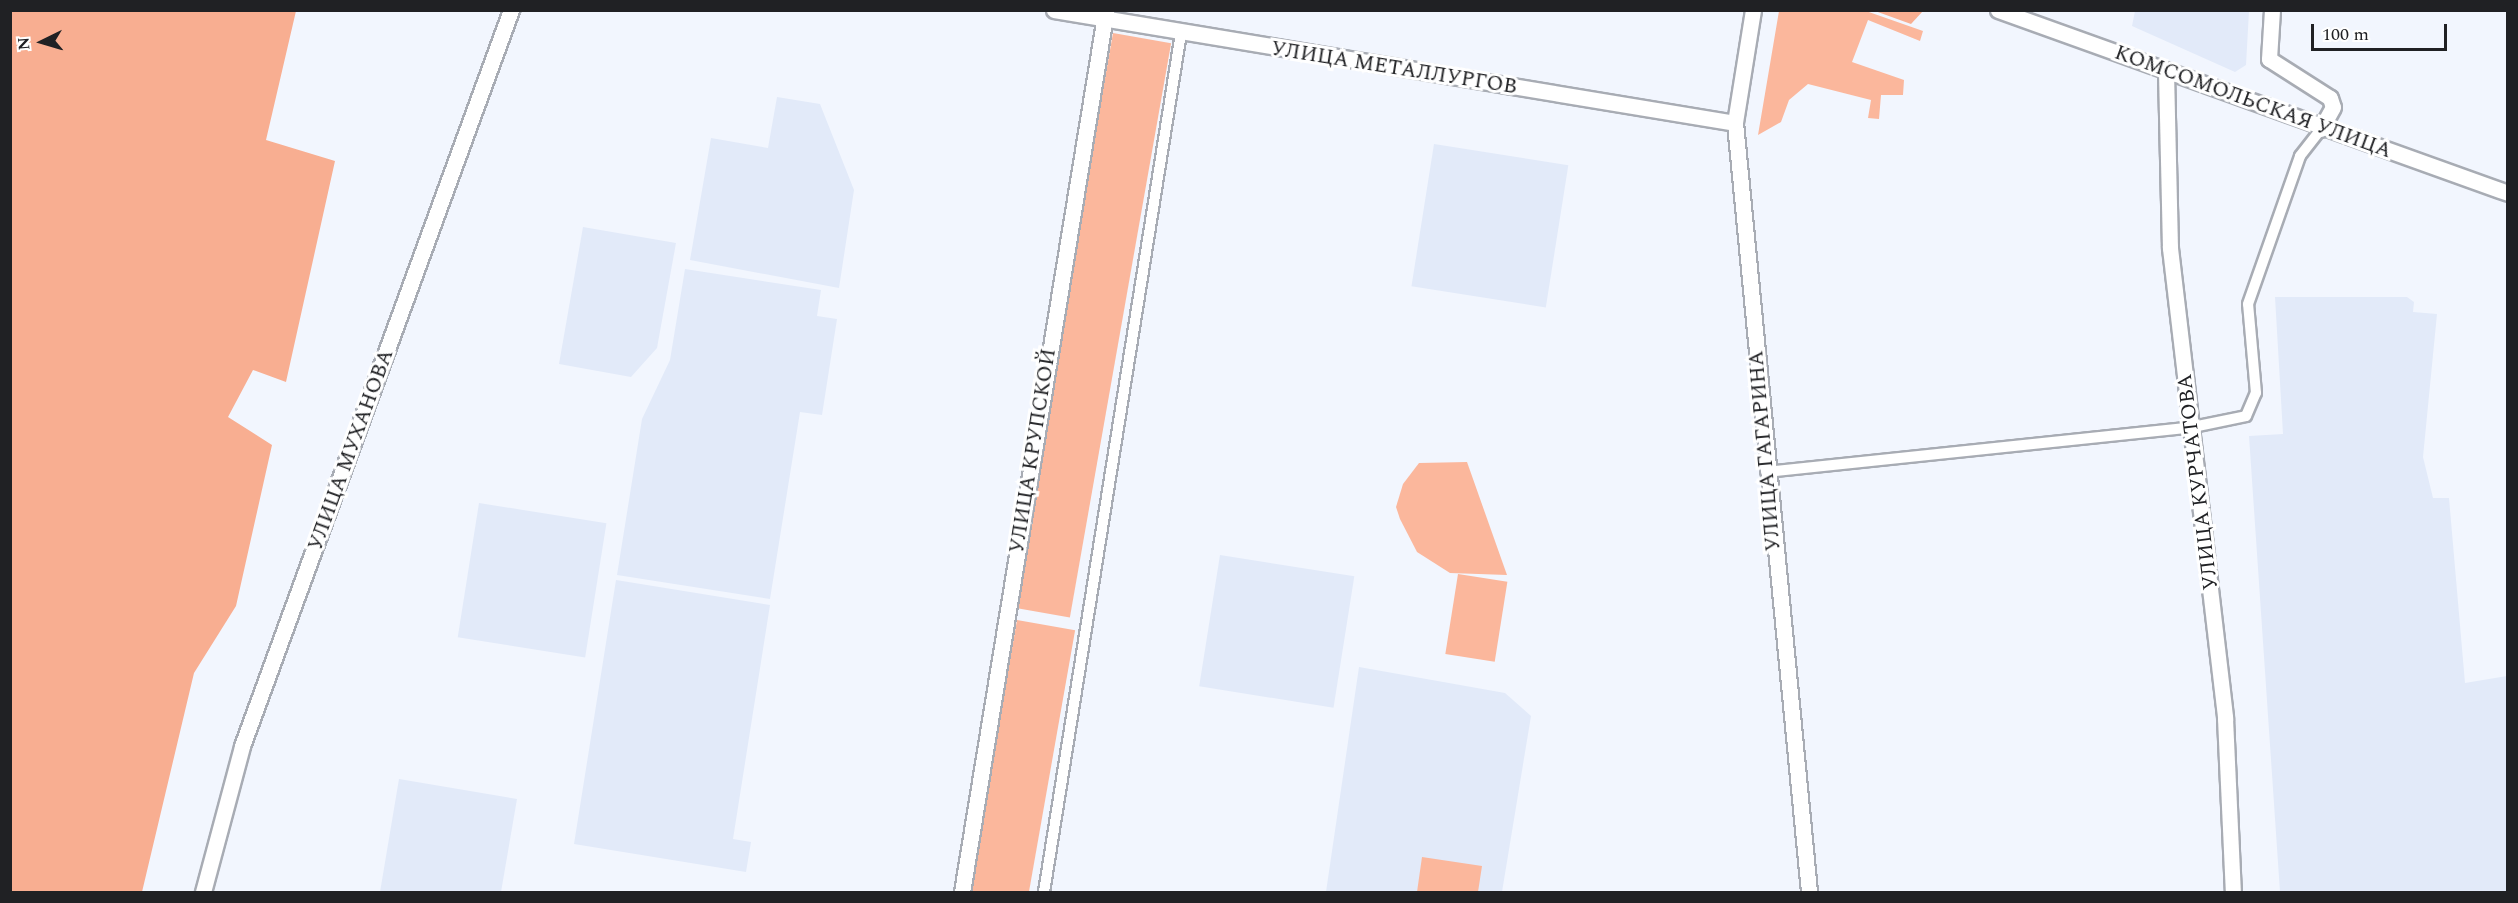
<!DOCTYPE html>
<meta charset="utf-8">
<style>
body{margin:0}
#map{position:relative;width:2518px;height:903px;overflow:hidden;background:#f2f6fe;font-family:Spectral,serif}
div>[style]{position:absolute}
[style*='--x']{left:calc(var(--x)*1px);top:calc(var(--y)*1px);width:calc(var(--w)*1px);rotate:calc(var(--a)*1deg)}
.built>*{inset:0;background:#e2eaf9;transform-origin:0 0}
.green>*{inset:0;background:#fbb79c;transform-origin:0 0}
.forest>*{inset:0;background:#f8ae91}
.roads{filter:drop-shadow(2px 0 #a8acb4) drop-shadow(-2px 0 #a8acb4) drop-shadow(0 2px #a8acb4) drop-shadow(0 -2px #a8acb4)}
.street>*{height:10px;margin:-5px;padding:0 5px;transform-origin:5px;border-radius:5px;background:#fff}
.secondary>*{height:15px;margin:-7.5px;padding:0 7.5px;transform-origin:7.5px;border-radius:7.5px;background:#fff}
span{translate:-50% -50%;white-space:nowrap;text-align:center;line-height:1.15;-webkit-text-stroke:6px #fff;paint-order:stroke}
.street-label{font-size:21px;color:#202124}
.frame{position:absolute;inset:0;border:12px solid #202124;pointer-events:none}
.north{position:absolute;left:12px;top:12px;width:60px;height:60px;-webkit-text-stroke:4px #fff;paint-order:stroke;rotate:265deg;font-size:16px;font-weight:700;line-height:24px;text-align:center;color:#202124}
.north::after{content:'';display:block;margin:auto;width:21px;height:27px;background:#202124;clip-path:polygon(50% 0,100% 100%,50% 72%,0 100%)}
.scale{position:absolute;left:2311px;top:24px;width:136px;height:27px;box-sizing:border-box;border:3px solid #202124;border-top:0;padding-left:8px;font-size:18px;line-height:21px;white-space:nowrap;color:#202124;-webkit-text-stroke:4px #fff;paint-order:stroke}
</style>
<div id="map">
<div class="built">
<i style="clip-path:polygon(2135px 11px,2249px 11px,2246px 65px,2235px 72px,2132px 26px)"></i>
<i style="clip-path:polygon(777px 97px,820px 104px,854px 190px,839px 288px,690px 260px,711px 138px,768px 148px)"></i>
<i style="left:1434px;top:144px;width:136px;height:144px;rotate:9deg"></i>
<i style="clip-path:polygon(583px 227px,676px 243px,657px 348px,631px 377px,559px 364px)"></i>
<i style="clip-path:polygon(685px 269px,821px 290px,817px 316px,837px 319px,822px 415px,800px 412px,770px 599px,617px 575px,642px 419px,670px 360px)"></i>
<i style="clip-path:polygon(2275px 297px,2407px 297px,2414px 302px,2413px 312px,2437px 314px,2423px 457px,2433px 498px,2449px 498px,2465px 683px,2507px 676px,2507px 892px,2280px 892px,2249px 436px,2283px 434px)"></i>
<i style="left:479px;top:503px;width:129px;height:136px;rotate:9deg"></i>
<i style="left:1220px;top:555px;width:136px;height:133px;rotate:9deg"></i>
<i style="clip-path:polygon(616px 580px,770px 605px,733px 839px,751px 842px,746px 872px,574px 844px)"></i>
<i style="clip-path:polygon(1359px 667px,1505px 693px,1531px 716px,1502px 892px,1326px 892px)"></i>
<i style="clip-path:polygon(399px 779px,517px 799px,501px 892px,380px 892px)"></i>
</div>
<div class="green">
<i style="clip-path:polygon(1779px 11px,1866px 11px,1923px 31px,1920px 41px,1868px 20px,1852px 62px,1904px 80px,1903px 95px,1881px 95px,1879px 119px,1868px 118px,1871px 100px,1808px 84px,1789px 100px,1781px 122px,1758px 135px)"></i>
<i style="left:1113px;top:33px;width:59px;height:583px;rotate:10deg"></i>
<i style="clip-path:polygon(1467px 462px,1507px 575px,1450px 573px,1417px 552px,1400px 519px,1396px 507px,1403px 484px,1419px 463px)"></i>
<i style="left:1458px;top:574px;width:50px;height:81px;rotate:9deg"></i>
<i style="left:1017px;top:620px;width:59px;height:276px;rotate:10deg"></i>
<i style="clip-path:polygon(1422px 857px,1482px 866px,1478px 892px,1417px 892px)"></i>
</div>
<div class="forest">
<i style="clip-path:polygon(10px 11px,296px 11px,266px 140px,335px 161px,286px 382px,253px 370px,228px 417px,272px 445px,236px 606px,194px 673px,142px 892px,11px 892px)"></i>
<i style="clip-path:polygon(1875px 11px,1923px 11px,1911px 24px)"></i>
</div>
<div class="roads">
<div class="street">
<i style="--x:1766;--y:472;--w:429;--a:-6"></i>
<i style="--x:2193;--y:427;--w:54;--a:-11.7"></i>
<i style="--x:2246;--y:416;--w:25;--a:-67"></i>
<i style="--x:2256;--y:393;--w:89;--a:-95.1"></i>
<i style="--x:2248;--y:304;--w:157;--a:-70.6"></i>
<i style="--x:2300;--y:156;--w:34;--a:-52"></i>
<i style="--x:1044;--y:892;--w:870;--a:-80.94"></i>
</div>
<div class="secondary">
<i style="--x:1054;--y:10;--w:690;--a:9.42"></i>
<i style="--x:1753;--y:10;--w:114;--a:99.1"></i>
<i style="--x:1735;--y:123;--w:773;--a:84.5"></i>
<i style="--x:1998;--y:10;--w:542;--a:19.74"></i>
<i style="--x:2272;--y:10;--w:49;--a:93.5"></i>
<i style="--x:2269;--y:59;--w:72;--a:32.6"></i>
<i style="--x:2330;--y:98;--w:9;--a:72"></i>
<i style="--x:2333;--y:107;--w:25;--a:119"></i>
<i style="--x:2166;--y:72;--w:176;--a:88.7"></i>
<i style="--x:2170;--y:248;--w:473;--a:83.3"></i>
<i style="--x:2225;--y:718;--w:174;--a:87.4"></i>
<i style="--x:203;--y:892;--w:151;--a:-75"></i>
<i style="--x:242;--y:746;--w:784;--a:-69.92"></i>
<i style="--x:962;--y:892;--w:894;--a:-80.73"></i>
</div>
</div>
<div class="street-label">
<span style="left:1394px;top:68px;rotate:9deg">УЛИЦА МЕТАЛЛУРГОВ</span>
<span style="left:2253px;top:102px;rotate:20deg">КОМСОМОЛЬСКАЯ УЛИЦА</span>
<span style="left:351px;top:450px;rotate:-70deg">УЛИЦА МУХАНОВА</span>
<span style="left:1033px;top:451px;rotate:-81deg">УЛИЦА КРУПСКОЙ</span>
<span style="left:1765px;top:451px;rotate:-95deg">УЛИЦА ГАГАРИНА</span>
<span style="left:2198px;top:482px;rotate:-97deg">УЛИЦА КУРЧАТОВА</span>
</div>
<div class="frame"></div>
<div class="north">N</div>
<div class="scale">100 m</div>
</div>
